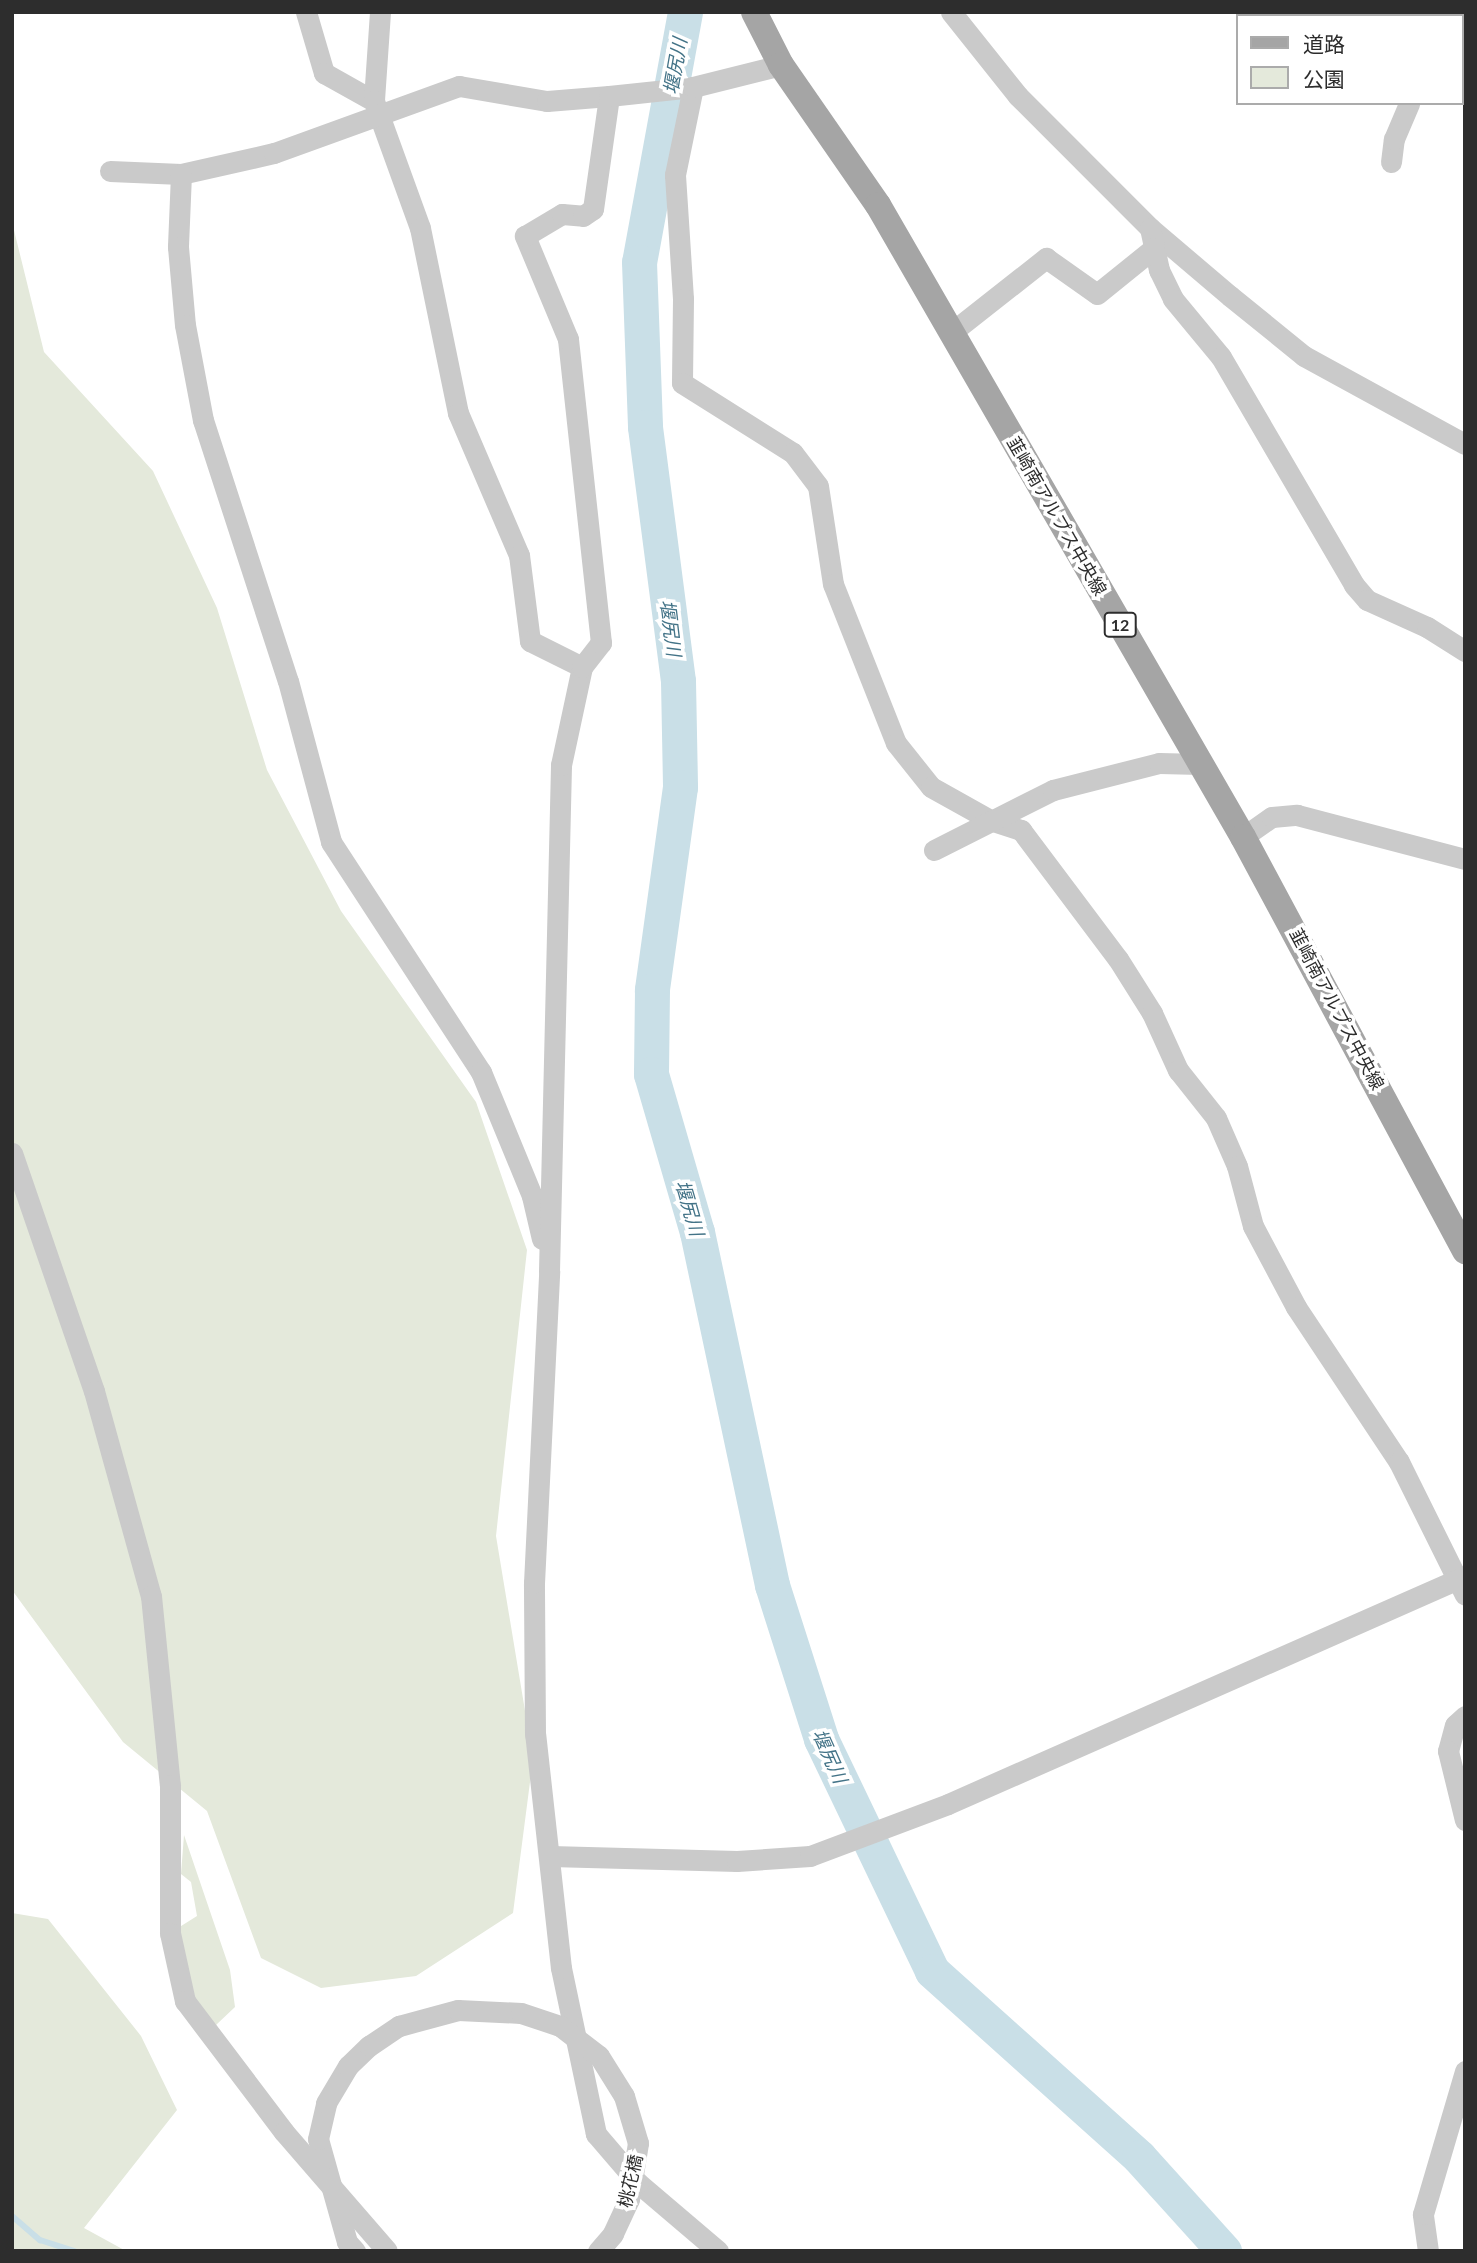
<!DOCTYPE html>
<meta charset="utf-8">
<style>
body{margin:0}
#map{position:relative;width:1477px;height:2263px;overflow:hidden;background:#fff;font-family:Lato,"Noto Sans JP",sans-serif}
div>[style]{position:absolute}
[style*='--x']{left:calc(var(--x)*1px);top:calc(var(--y)*1px);width:calc(var(--w)*1px);rotate:calc(var(--a)*1deg)}
.green>*{inset:0;background:#e4e9db}
.stream>*{height:6px;margin:-3px;padding:0 3px;transform-origin:3px;border-radius:3px;background:#c9dfe7}
.river>*{height:35px;margin:-17.5px;padding:0 17.5px;transform-origin:17.5px;border-radius:17.5px;background:#c9dfe7}
.minor>*{height:21px;margin:-10.5px;padding:0 10.5px;transform-origin:10.5px;border-radius:10.5px;background:#cacaca}
.major>*{height:26px;margin:-13px;padding:0 13px;transform-origin:13px;border-radius:13px;background:#a5a5a5}
.minor-bridge>*{height:21px;margin:-10.5px;padding:0 10.5px;transform-origin:10.5px;border-radius:10.5px;background:#cacaca}
span{translate:-50% -50%;white-space:nowrap;text-align:center;line-height:1.15;-webkit-text-stroke:7px #fff;paint-order:stroke}
.shield-label span{padding:2px 5px;background:#fff;border:2px solid;border-radius:5px;-webkit-text-stroke-width:0}
.shield-label{font-size:16px;color:#2d2d2d;font-weight:700}
.street-label{font-size:18px;color:#2d2d2d}
.water-label{font-size:19px;color:#437387;font-style:italic}
.frame{position:absolute;inset:0;border:14px solid #2d2d2d;pointer-events:none}
.legend{position:absolute;left:1236px;top:14px;width:228px;height:91px;box-sizing:border-box;background:#fff;border:2px solid #ababab;margin:0;padding:9px 12px;list-style:none;font-size:21px;color:#2d2d2d}
.legend li{display:flex;align-items:center;gap:14px;height:35px}
.legend b{width:35px;border:2px solid #ababab}
</style>
<div id="map">
<div class="green">
<i style="clip-path:polygon(12px 222px,44px 352px,153px 471px,217px 608px,267px 770px,341px 911px,476px 1102px,527px 1250px,496px 1536px,533px 1759px,513px 1913px,416px 1976px,321px 1988px,261px 1958px,207px 1811px,123px 1742px,12px 1590px)"></i>
<i style="clip-path:polygon(184px 1835px,230px 1970px,235px 2007px,216px 2025px,185px 2001px,170px 1933px,197px 1916px,191px 1882px,181px 1874px)"></i>
<i style="clip-path:polygon(12px 1913px,48px 1919px,141px 2036px,177px 2110px,84px 2228px,126px 2251px,12px 2251px)"></i>
</div>
<div class="stream">
<i style="--x:12;--y:2216;--w:37;--a:41"></i>
<i style="--x:40;--y:2240;--w:36;--a:18"></i>
</div>
<div class="river">
<i style="--x:685;--y:12;--w:254;--a:100.4"></i>
<i style="--x:639;--y:262;--w:165;--a:87.9"></i>
<i style="--x:645;--y:427;--w:256;--a:82.6"></i>
<i style="--x:678;--y:681;--w:106;--a:88.9"></i>
<i style="--x:680;--y:787;--w:205;--a:97.9"></i>
<i style="--x:652;--y:990;--w:84;--a:90.7"></i>
<i style="--x:651;--y:1074;--w:165;--a:73.8"></i>
<i style="--x:697;--y:1232;--w:361;--a:78"></i>
<i style="--x:772;--y:1585;--w:162;--a:72.3"></i>
<i style="--x:821;--y:1739;--w:257;--a:64.4"></i>
<i style="--x:932;--y:1971;--w:278;--a:41.9"></i>
<i style="--x:1139;--y:2157;--w:127;--a:47.9"></i>
</div>
<div class="minor">
<i style="--x:306;--y:12;--w:64;--a:73.6"></i>
<i style="--x:324;--y:73;--w:57;--a:29.2"></i>
<i style="--x:380;--y:12;--w:89;--a:93.9"></i>
<i style="--x:374;--y:101;--w:135;--a:70.1"></i>
<i style="--x:420;--y:228;--w:189;--a:78.4"></i>
<i style="--x:458;--y:413;--w:155;--a:66.8"></i>
<i style="--x:519;--y:555;--w:87;--a:82.7"></i>
<i style="--x:530;--y:641;--w:58;--a:26.6"></i>
<i style="--x:951;--y:12;--w:107;--a:51.4"></i>
<i style="--x:1018;--y:96;--w:187;--a:45"></i>
<i style="--x:1150;--y:228;--w:105;--a:40.4"></i>
<i style="--x:1230;--y:296;--w:95;--a:39"></i>
<i style="--x:1304;--y:356;--w:183;--a:28.7"></i>
<i style="--x:1461;--y:16;--w:4;--a:-76"></i>
<i style="--x:1461;--y:85;--w:4;--a:27"></i>
<i style="--x:693;--y:87;--w:90;--a:101.6"></i>
<i style="--x:675;--y:175;--w:124;--a:86.3"></i>
<i style="--x:683;--y:299;--w:84;--a:90.7"></i>
<i style="--x:682;--y:383;--w:131;--a:32.2"></i>
<i style="--x:793;--y:453;--w:41;--a:52.9"></i>
<i style="--x:818;--y:486;--w:99;--a:81.3"></i>
<i style="--x:833;--y:584;--w:171;--a:68.4"></i>
<i style="--x:896;--y:743;--w:56;--a:51.5"></i>
<i style="--x:931;--y:787;--w:68;--a:29.2"></i>
<i style="--x:990;--y:820;--w:33;--a:18"></i>
<i style="--x:1021;--y:830;--w:161;--a:53.1"></i>
<i style="--x:1118;--y:959;--w:64;--a:57.8"></i>
<i style="--x:1152;--y:1013;--w:63;--a:65.5"></i>
<i style="--x:1178;--y:1070;--w:61;--a:51.6"></i>
<i style="--x:1216;--y:1118;--w:52;--a:66.4"></i>
<i style="--x:1237;--y:1166;--w:62;--a:75.1"></i>
<i style="--x:1253;--y:1226;--w:92;--a:62"></i>
<i style="--x:1296;--y:1307;--w:186;--a:56.4"></i>
<i style="--x:1399;--y:1462;--w:148;--a:63.6"></i>
<i style="--x:1391;--y:162;--w:23;--a:-83"></i>
<i style="--x:1394;--y:139;--w:39;--a:-67"></i>
<i style="--x:110;--y:171;--w:71;--a:2.4"></i>
<i style="--x:181;--y:174;--w:95;--a:-12.7"></i>
<i style="--x:274;--y:153;--w:197;--a:-19.9"></i>
<i style="--x:459;--y:86;--w:89;--a:9.7"></i>
<i style="--x:547;--y:101;--w:62;--a:-4.6"></i>
<i style="--x:181;--y:174;--w:73;--a:92.4"></i>
<i style="--x:178;--y:247;--w:78;--a:84.9"></i>
<i style="--x:185;--y:325;--w:97;--a:79.3"></i>
<i style="--x:203;--y:420;--w:274;--a:72"></i>
<i style="--x:288;--y:681;--w:167;--a:75"></i>
<i style="--x:331;--y:842;--w:275;--a:56.9"></i>
<i style="--x:481;--y:1072;--w:134;--a:67.6"></i>
<i style="--x:532;--y:1196;--w:44;--a:76.9"></i>
<i style="--x:1150;--y:228;--w:43;--a:77.9"></i>
<i style="--x:1159;--y:270;--w:32;--a:64"></i>
<i style="--x:1173;--y:299;--w:75;--a:50.4"></i>
<i style="--x:1221;--y:357;--w:264;--a:59.7"></i>
<i style="--x:1354;--y:585;--w:20;--a:49"></i>
<i style="--x:1367;--y:600;--w:66;--a:24.2"></i>
<i style="--x:1427;--y:627;--w:45;--a:32.3"></i>
<i style="--x:952;--y:332;--w:120;--a:-38.2"></i>
<i style="--x:1046;--y:258;--w:62;--a:35.2"></i>
<i style="--x:1097;--y:294;--w:73;--a:-38.9"></i>
<i style="--x:1243;--y:837;--w:35;--a:-35"></i>
<i style="--x:1272;--y:817;--w:25;--a:-5"></i>
<i style="--x:1297;--y:815;--w:174;--a:14.7"></i>
<i style="--x:934;--y:850;--w:133;--a:-26.8"></i>
<i style="--x:1053;--y:790;--w:109;--a:-14.3"></i>
<i style="--x:1159;--y:763;--w:41;--a:1.4"></i>
<i style="--x:12;--y:1153;--w:252;--a:71"></i>
<i style="--x:94;--y:1391;--w:213;--a:74.5"></i>
<i style="--x:151;--y:1596;--w:190;--a:84.3"></i>
<i style="--x:170;--y:1785;--w:148;--a:90"></i>
<i style="--x:170;--y:1933;--w:70;--a:77.6"></i>
<i style="--x:1465;--y:1716;--w:13;--a:138"></i>
<i style="--x:1455;--y:1725;--w:27;--a:105"></i>
<i style="--x:1448;--y:1751;--w:71;--a:76.2"></i>
<i style="--x:550;--y:1856;--w:187;--a:1.5"></i>
<i style="--x:737;--y:1861;--w:73;--a:-3.9"></i>
<i style="--x:810;--y:1856;--w:147;--a:-20.6"></i>
<i style="--x:948;--y:1804;--w:565;--a:-23.8"></i>
<i style="--x:355;--y:2251;--w:12;--a:-132"></i>
<i style="--x:347;--y:2242;--w:107;--a:-105.7"></i>
<i style="--x:318;--y:2139;--w:37;--a:-77"></i>
<i style="--x:326;--y:2103;--w:43;--a:-59.3"></i>
<i style="--x:348;--y:2066;--w:29;--a:-44"></i>
<i style="--x:369;--y:2046;--w:36;--a:-34"></i>
<i style="--x:399;--y:2026;--w:61;--a:-15.2"></i>
<i style="--x:718;--y:2251;--w:105;--a:-139.6"></i>
<i style="--x:638;--y:2183;--w:65;--a:-130.6"></i>
<i style="--x:596;--y:2134;--w:170;--a:-101.9"></i>
<i style="--x:561;--y:1968;--w:235;--a:-96.3"></i>
<i style="--x:535;--y:1734;--w:151;--a:-90.4"></i>
<i style="--x:534;--y:1583;--w:312;--a:-87.2"></i>
<i style="--x:549;--y:1271;--w:506;--a:-88.64"></i>
<i style="--x:561;--y:765;--w:100;--a:-77.9"></i>
<i style="--x:582;--y:667;--w:31;--a:-52"></i>
<i style="--x:601;--y:643;--w:306;--a:-96.2"></i>
<i style="--x:568;--y:339;--w:112;--a:-112.7"></i>
<i style="--x:525;--y:236;--w:43;--a:-30.7"></i>
<i style="--x:562;--y:214;--w:21;--a:5"></i>
<i style="--x:583;--y:216;--w:12;--a:-35"></i>
<i style="--x:593;--y:209;--w:114;--a:-81.9"></i>
<i style="--x:609;--y:96;--w:84;--a:-6.1"></i>
<i style="--x:693;--y:87;--w:91;--a:-14"></i>
<i style="--x:1428;--y:2251;--w:37;--a:-98"></i>
<i style="--x:1423;--y:2214;--w:149;--a:-73.6"></i>
</div>
<div class="major">
<i style="--x:754;--y:12;--w:59;--a:63"></i>
<i style="--x:781;--y:65;--w:170;--a:55.3"></i>
<i style="--x:878;--y:205;--w:730;--a:59.99"></i>
<i style="--x:1243;--y:837;--w:470;--a:61.8"></i>
</div>
<div class="minor-bridge">
<i style="--x:185;--y:2001;--w:164;--a:52.9"></i>
<i style="--x:284;--y:2132;--w:157;--a:49.1"></i>
<i style="--x:458;--y:2010;--w:63;--a:2.7"></i>
<i style="--x:521;--y:2013;--w:41;--a:18.4"></i>
<i style="--x:560;--y:2026;--w:49;--a:37.6"></i>
<i style="--x:599;--y:2056;--w:47;--a:58"></i>
<i style="--x:624;--y:2096;--w:49;--a:73.4"></i>
<i style="--x:638;--y:2143;--w:57;--a:99.1"></i>
<i style="--x:629;--y:2199;--w:38;--a:115"></i>
<i style="--x:613;--y:2234;--w:23;--a:131"></i>
</div>
<div class="shield-label">
<span style="left:1120px;top:625px">12</span>
</div>
<div class="street-label">
<span style="left:1057px;top:516px;rotate:60deg">韮崎南アルプス中央線</span>
<span style="left:1337px;top:1009px;rotate:62deg">韮崎南アルプス中央線</span>
<span style="left:630px;top:2181px;rotate:-77deg">桃花橋</span>
</div>
<div class="water-label">
<span style="left:675px;top:66px;rotate:-80deg">堰尻川</span>
<span style="left:671px;top:628px;rotate:83deg">堰尻川</span>
<span style="left:690px;top:1208px;rotate:74deg">堰尻川</span>
<span style="left:830px;top:1756px;rotate:66deg">堰尻川</span>
</div>
<div class="frame"></div>
<ul class="legend">
<li><b style="height:9px;background:#a5a5a5"></b>道路</li>
<li><b style="height:19px;background:#e4e9db"></b>公園</li>
</ul>
</div>
